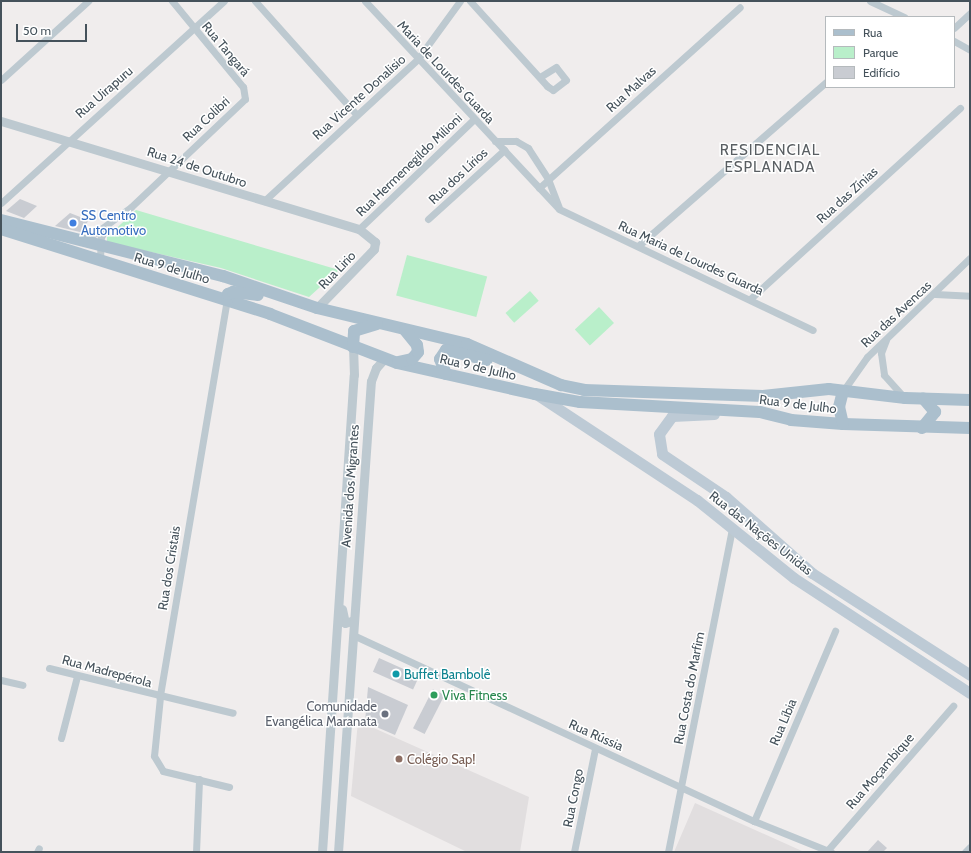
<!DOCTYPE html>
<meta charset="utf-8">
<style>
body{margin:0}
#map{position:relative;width:971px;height:853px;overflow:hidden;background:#f0eded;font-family:Cabin,sans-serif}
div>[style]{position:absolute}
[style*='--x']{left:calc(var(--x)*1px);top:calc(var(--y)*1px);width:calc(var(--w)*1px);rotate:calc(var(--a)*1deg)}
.education>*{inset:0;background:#e1dedf}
.green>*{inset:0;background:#b9efca;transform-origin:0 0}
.building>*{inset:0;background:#c9ccd2;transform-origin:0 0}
.minor>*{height:7px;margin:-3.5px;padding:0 3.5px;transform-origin:3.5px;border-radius:3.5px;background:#bdc9d0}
.tertiary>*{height:9px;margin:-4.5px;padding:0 4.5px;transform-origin:4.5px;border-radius:4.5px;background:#bdc9d0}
.secondary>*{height:11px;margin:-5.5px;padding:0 5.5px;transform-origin:5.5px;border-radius:5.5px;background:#bdcad5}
.primary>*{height:12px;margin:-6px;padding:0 6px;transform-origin:6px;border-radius:6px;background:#abbfcd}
.dots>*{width:11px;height:11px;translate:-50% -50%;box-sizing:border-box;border:2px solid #fff;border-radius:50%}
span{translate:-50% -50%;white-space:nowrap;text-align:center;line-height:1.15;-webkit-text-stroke:3px #fff;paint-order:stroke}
.street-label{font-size:13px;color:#45525b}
.shop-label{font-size:13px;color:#366cbe}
.left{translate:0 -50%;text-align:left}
.culture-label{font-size:13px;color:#0d838f}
.leisure-label{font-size:13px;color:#27864d}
.worship-label{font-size:13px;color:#5b616d}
.right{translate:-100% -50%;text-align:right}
.education-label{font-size:13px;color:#785e54}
.quarter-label{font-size:15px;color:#595e62;letter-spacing:1px}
.frame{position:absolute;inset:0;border:2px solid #45525b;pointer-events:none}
.legend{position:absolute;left:825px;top:16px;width:130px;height:72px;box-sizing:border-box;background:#fff;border:1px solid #b5babd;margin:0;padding:5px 7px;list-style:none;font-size:12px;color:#45525b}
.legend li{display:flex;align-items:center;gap:8px;height:20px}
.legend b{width:20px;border:1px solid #b5babd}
.scale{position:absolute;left:16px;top:24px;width:71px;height:18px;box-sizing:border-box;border:2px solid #45525b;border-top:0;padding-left:5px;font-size:12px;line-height:14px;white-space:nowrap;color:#45525b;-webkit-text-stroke:3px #fff;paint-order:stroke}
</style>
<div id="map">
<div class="education">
<i style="clip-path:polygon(358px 721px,529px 797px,520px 852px,467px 852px,351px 796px)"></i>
<i style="clip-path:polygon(695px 803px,802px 851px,802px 852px,674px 852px)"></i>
</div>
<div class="green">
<i style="clip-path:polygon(136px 210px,339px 270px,309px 297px,221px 268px,107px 242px,107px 237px)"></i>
<i style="left:407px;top:255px;width:83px;height:42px;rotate:15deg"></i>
<i style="left:530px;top:291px;width:13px;height:33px;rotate:48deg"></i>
<i style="left:599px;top:307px;width:22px;height:33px;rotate:47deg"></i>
</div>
<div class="building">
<i style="clip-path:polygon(20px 199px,37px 206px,24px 218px,6px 211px)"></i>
<i style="clip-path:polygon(70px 213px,88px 220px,84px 233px,55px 226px)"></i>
<i style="left:379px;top:658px;width:44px;height:15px;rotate:24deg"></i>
<i style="clip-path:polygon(368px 687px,408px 705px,395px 735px,365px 722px)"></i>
<i style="left:433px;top:689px;width:13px;height:44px;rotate:27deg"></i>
<i style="clip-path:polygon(878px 840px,887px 848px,883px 852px,867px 852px)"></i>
</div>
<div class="minor">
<i style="--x:255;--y:1;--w:152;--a:48.2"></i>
<i style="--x:365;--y:1;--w:284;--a:47"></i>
<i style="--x:559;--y:209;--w:281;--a:25.5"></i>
<i style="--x:470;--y:1;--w:115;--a:47.8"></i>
<i style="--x:547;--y:86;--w:7;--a:34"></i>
<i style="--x:553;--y:90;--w:16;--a:-38"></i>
<i style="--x:566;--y:80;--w:16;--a:-128"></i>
<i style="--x:556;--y:67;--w:19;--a:148"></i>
<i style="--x:870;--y:1;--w:38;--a:25"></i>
<i style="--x:954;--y:28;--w:22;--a:-43"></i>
<i style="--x:954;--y:41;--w:18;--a:29"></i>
<i style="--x:1;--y:80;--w:118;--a:-42.2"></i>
<i style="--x:495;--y:141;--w:21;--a:0"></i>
<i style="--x:516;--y:141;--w:14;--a:30"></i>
<i style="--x:528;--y:148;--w:37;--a:57"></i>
<i style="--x:548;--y:179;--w:30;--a:69"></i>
<i style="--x:539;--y:188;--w:270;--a:-42"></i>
<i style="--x:264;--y:201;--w:208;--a:-42.7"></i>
<i style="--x:417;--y:60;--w:73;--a:-53.9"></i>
<i style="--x:1;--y:203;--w:301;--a:-42.2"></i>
<i style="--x:428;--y:219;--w:103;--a:-42.2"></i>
<i style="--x:359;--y:229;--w:159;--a:-43.7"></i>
<i style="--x:83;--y:242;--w:59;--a:-36.1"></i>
<i style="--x:131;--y:207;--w:157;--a:-43.5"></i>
<i style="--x:245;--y:99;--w:12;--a:-99"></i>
<i style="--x:243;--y:87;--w:112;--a:-129.5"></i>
<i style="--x:638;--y:246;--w:249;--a:-41.1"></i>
<i style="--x:100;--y:260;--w:23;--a:-88"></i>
<i style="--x:101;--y:237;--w:14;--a:-60"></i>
<i style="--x:935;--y:294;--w:35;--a:3"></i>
<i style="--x:227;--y:299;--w:404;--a:99.6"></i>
<i style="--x:160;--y:697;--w:59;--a:95.8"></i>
<i style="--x:154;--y:756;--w:17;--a:59"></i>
<i style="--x:163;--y:771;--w:68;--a:13.6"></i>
<i style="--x:750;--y:299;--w:284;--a:-42.3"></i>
<i style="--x:886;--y:340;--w:14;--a:111"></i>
<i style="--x:881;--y:353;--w:22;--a:82"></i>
<i style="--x:884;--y:375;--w:28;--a:48"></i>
<i style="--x:843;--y:391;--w:42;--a:-54.8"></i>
<i style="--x:867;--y:357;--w:143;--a:-43.9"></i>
<i style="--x:353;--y:635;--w:442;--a:24.9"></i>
<i style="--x:754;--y:821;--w:83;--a:21.9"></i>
<i style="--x:49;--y:668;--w:189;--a:13.7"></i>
<i style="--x:1;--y:680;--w:22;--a:13"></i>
<i style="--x:61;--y:738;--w:64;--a:-75.5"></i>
<i style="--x:754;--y:821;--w:207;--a:-66.9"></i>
<i style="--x:37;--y:852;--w:4;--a:-63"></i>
<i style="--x:196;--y:852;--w:73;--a:-87.6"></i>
<i style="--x:574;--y:852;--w:105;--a:-78.5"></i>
<i style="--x:668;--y:852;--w:330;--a:-78.8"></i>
<i style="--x:826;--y:852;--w:194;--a:-49"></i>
<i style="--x:965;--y:852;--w:7;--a:-45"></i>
</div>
<div class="tertiary">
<i style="--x:1;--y:121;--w:374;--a:16.8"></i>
<i style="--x:359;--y:229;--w:21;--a:39"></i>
<i style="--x:375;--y:242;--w:7;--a:98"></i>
<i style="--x:374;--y:249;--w:82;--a:134"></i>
<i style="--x:342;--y:609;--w:14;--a:78"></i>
<i style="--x:345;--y:623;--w:9;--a:-18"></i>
<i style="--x:322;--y:852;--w:478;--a:-86.2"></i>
<i style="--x:354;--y:375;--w:28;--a:-92"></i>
<i style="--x:338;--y:852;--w:472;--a:-86"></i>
<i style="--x:371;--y:381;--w:14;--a:-69"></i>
<i style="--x:376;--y:368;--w:12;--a:-48"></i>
</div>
<div class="secondary">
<i style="--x:536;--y:394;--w:193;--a:33.4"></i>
<i style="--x:697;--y:500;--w:124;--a:38.8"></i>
<i style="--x:794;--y:578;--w:210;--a:33.2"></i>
<i style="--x:714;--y:414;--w:42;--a:177.3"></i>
<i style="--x:672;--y:416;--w:22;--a:126"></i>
<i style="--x:659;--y:434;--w:20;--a:81"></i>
<i style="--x:662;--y:454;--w:77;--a:33.9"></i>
<i style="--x:726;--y:497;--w:115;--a:41.5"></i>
<i style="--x:812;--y:573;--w:188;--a:32.8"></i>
</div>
<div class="primary">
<i style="--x:1;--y:220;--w:229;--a:14.2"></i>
<i style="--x:223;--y:276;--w:99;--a:18.8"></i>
<i style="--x:317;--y:308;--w:154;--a:13.5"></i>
<i style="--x:467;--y:344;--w:103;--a:23.6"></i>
<i style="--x:561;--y:385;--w:24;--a:12"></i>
<i style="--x:584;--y:390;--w:179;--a:1.9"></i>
<i style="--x:763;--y:396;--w:66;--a:-6.1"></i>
<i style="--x:829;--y:389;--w:77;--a:6.8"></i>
<i style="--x:905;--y:398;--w:65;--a:1.8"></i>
<i style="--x:1;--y:229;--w:282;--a:17.5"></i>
<i style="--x:270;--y:314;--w:136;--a:21.1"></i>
<i style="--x:397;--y:363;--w:141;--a:12.7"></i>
<i style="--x:535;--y:394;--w:46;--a:10.1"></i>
<i style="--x:580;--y:402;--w:180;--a:3.2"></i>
<i style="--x:760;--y:412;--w:32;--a:14"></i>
<i style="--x:791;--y:420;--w:52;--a:4.4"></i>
<i style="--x:843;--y:424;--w:127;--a:1.8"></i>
<i style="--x:227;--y:299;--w:5;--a:-79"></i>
<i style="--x:228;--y:294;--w:5;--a:-22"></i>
<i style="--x:233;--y:292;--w:25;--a:7"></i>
<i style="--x:353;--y:347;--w:16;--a:-86"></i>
<i style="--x:354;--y:331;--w:24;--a:-17"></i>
<i style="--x:398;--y:362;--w:14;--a:-12"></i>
<i style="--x:412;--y:359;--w:9;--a:-49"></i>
<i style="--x:418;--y:352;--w:7;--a:-98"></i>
<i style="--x:417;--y:345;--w:19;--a:-129"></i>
<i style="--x:446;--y:374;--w:16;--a:-112"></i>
<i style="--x:440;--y:359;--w:11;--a:-56"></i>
<i style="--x:446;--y:350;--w:42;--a:13.7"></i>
<i style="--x:843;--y:424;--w:17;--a:-103"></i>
<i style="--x:839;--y:407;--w:16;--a:-76"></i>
<i style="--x:922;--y:428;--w:21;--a:-51"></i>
<i style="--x:935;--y:412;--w:18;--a:-131"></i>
</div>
<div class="dots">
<i style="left:73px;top:223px;background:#3f7fe0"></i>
<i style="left:396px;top:674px;background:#0f9aa8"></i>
<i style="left:434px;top:695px;background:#2e9e5b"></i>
<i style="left:385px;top:714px;background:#6b7280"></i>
<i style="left:399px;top:759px;background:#8d6e63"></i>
</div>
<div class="street-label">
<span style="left:226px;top:49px;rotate:50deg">Rua Tangará</span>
<span style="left:446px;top:72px;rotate:47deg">Maria de Lourdes Guarda</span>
<span style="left:631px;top:89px;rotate:-42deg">Rua Malvas</span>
<span style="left:104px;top:92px;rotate:-41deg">Rua Uirapuru</span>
<span style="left:359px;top:97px;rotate:-42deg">Rua Vicente Donalisio</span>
<span style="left:206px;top:119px;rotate:-43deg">Rua Colibri</span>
<span style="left:409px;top:165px;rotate:-44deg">Rua Hermenegildo Milioni</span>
<span style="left:197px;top:167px;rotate:18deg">Rua 24 de Outubro</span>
<span style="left:458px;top:176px;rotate:-43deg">Rua dos Lírios</span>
<span style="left:847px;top:195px;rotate:-42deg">Rua das Zínias</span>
<span style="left:691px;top:258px;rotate:25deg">Rua Maria de Lourdes Guarda</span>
<span style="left:172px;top:268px;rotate:17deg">Rua 9 de Julho</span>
<span style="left:337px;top:270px;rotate:-46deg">Rua Lirio</span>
<span style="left:896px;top:314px;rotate:-43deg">Rua das Avencas</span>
<span style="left:478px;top:367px;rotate:13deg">Rua 9 de Julho</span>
<span style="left:798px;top:404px;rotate:7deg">Rua 9 de Julho</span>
<span style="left:350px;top:486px;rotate:-86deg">Avenida dos Migrantes</span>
<span style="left:761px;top:533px;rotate:38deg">Rua das Nações Unidas</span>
<span style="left:169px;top:568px;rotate:-81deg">Rua dos Cristais</span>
<span style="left:107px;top:671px;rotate:15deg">Rua Madrepérola</span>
<span style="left:689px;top:688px;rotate:-79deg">Rua Costa do Marfim</span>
<span style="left:783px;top:722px;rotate:-67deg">Rua Líbia</span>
<span style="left:596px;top:735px;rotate:24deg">Rua Rússia</span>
<span style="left:880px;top:771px;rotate:-49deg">Rua Moçambique</span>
<span style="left:573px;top:798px;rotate:-79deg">Rua Congo</span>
</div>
<div class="shop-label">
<span class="left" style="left:81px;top:223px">SS Centro<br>Automotivo</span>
</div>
<div class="culture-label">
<span class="left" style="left:404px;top:674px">Buffet Bambolê</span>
</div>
<div class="leisure-label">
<span class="left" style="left:442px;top:695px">Viva Fitness</span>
</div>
<div class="worship-label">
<span class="right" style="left:377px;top:714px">Comunidade<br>Evangélica Maranata</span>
</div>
<div class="education-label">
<span class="left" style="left:407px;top:759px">Colégio Sap!</span>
</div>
<div class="quarter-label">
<span style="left:770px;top:159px">RESIDENCIAL<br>ESPLANADA</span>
</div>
<div class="frame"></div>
<ul class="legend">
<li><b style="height:5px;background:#abbfcd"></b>Rua</li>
<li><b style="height:11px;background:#b9efca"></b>Parque</li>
<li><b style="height:11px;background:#c9ccd2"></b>Edifício</li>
</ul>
<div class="scale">50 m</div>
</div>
